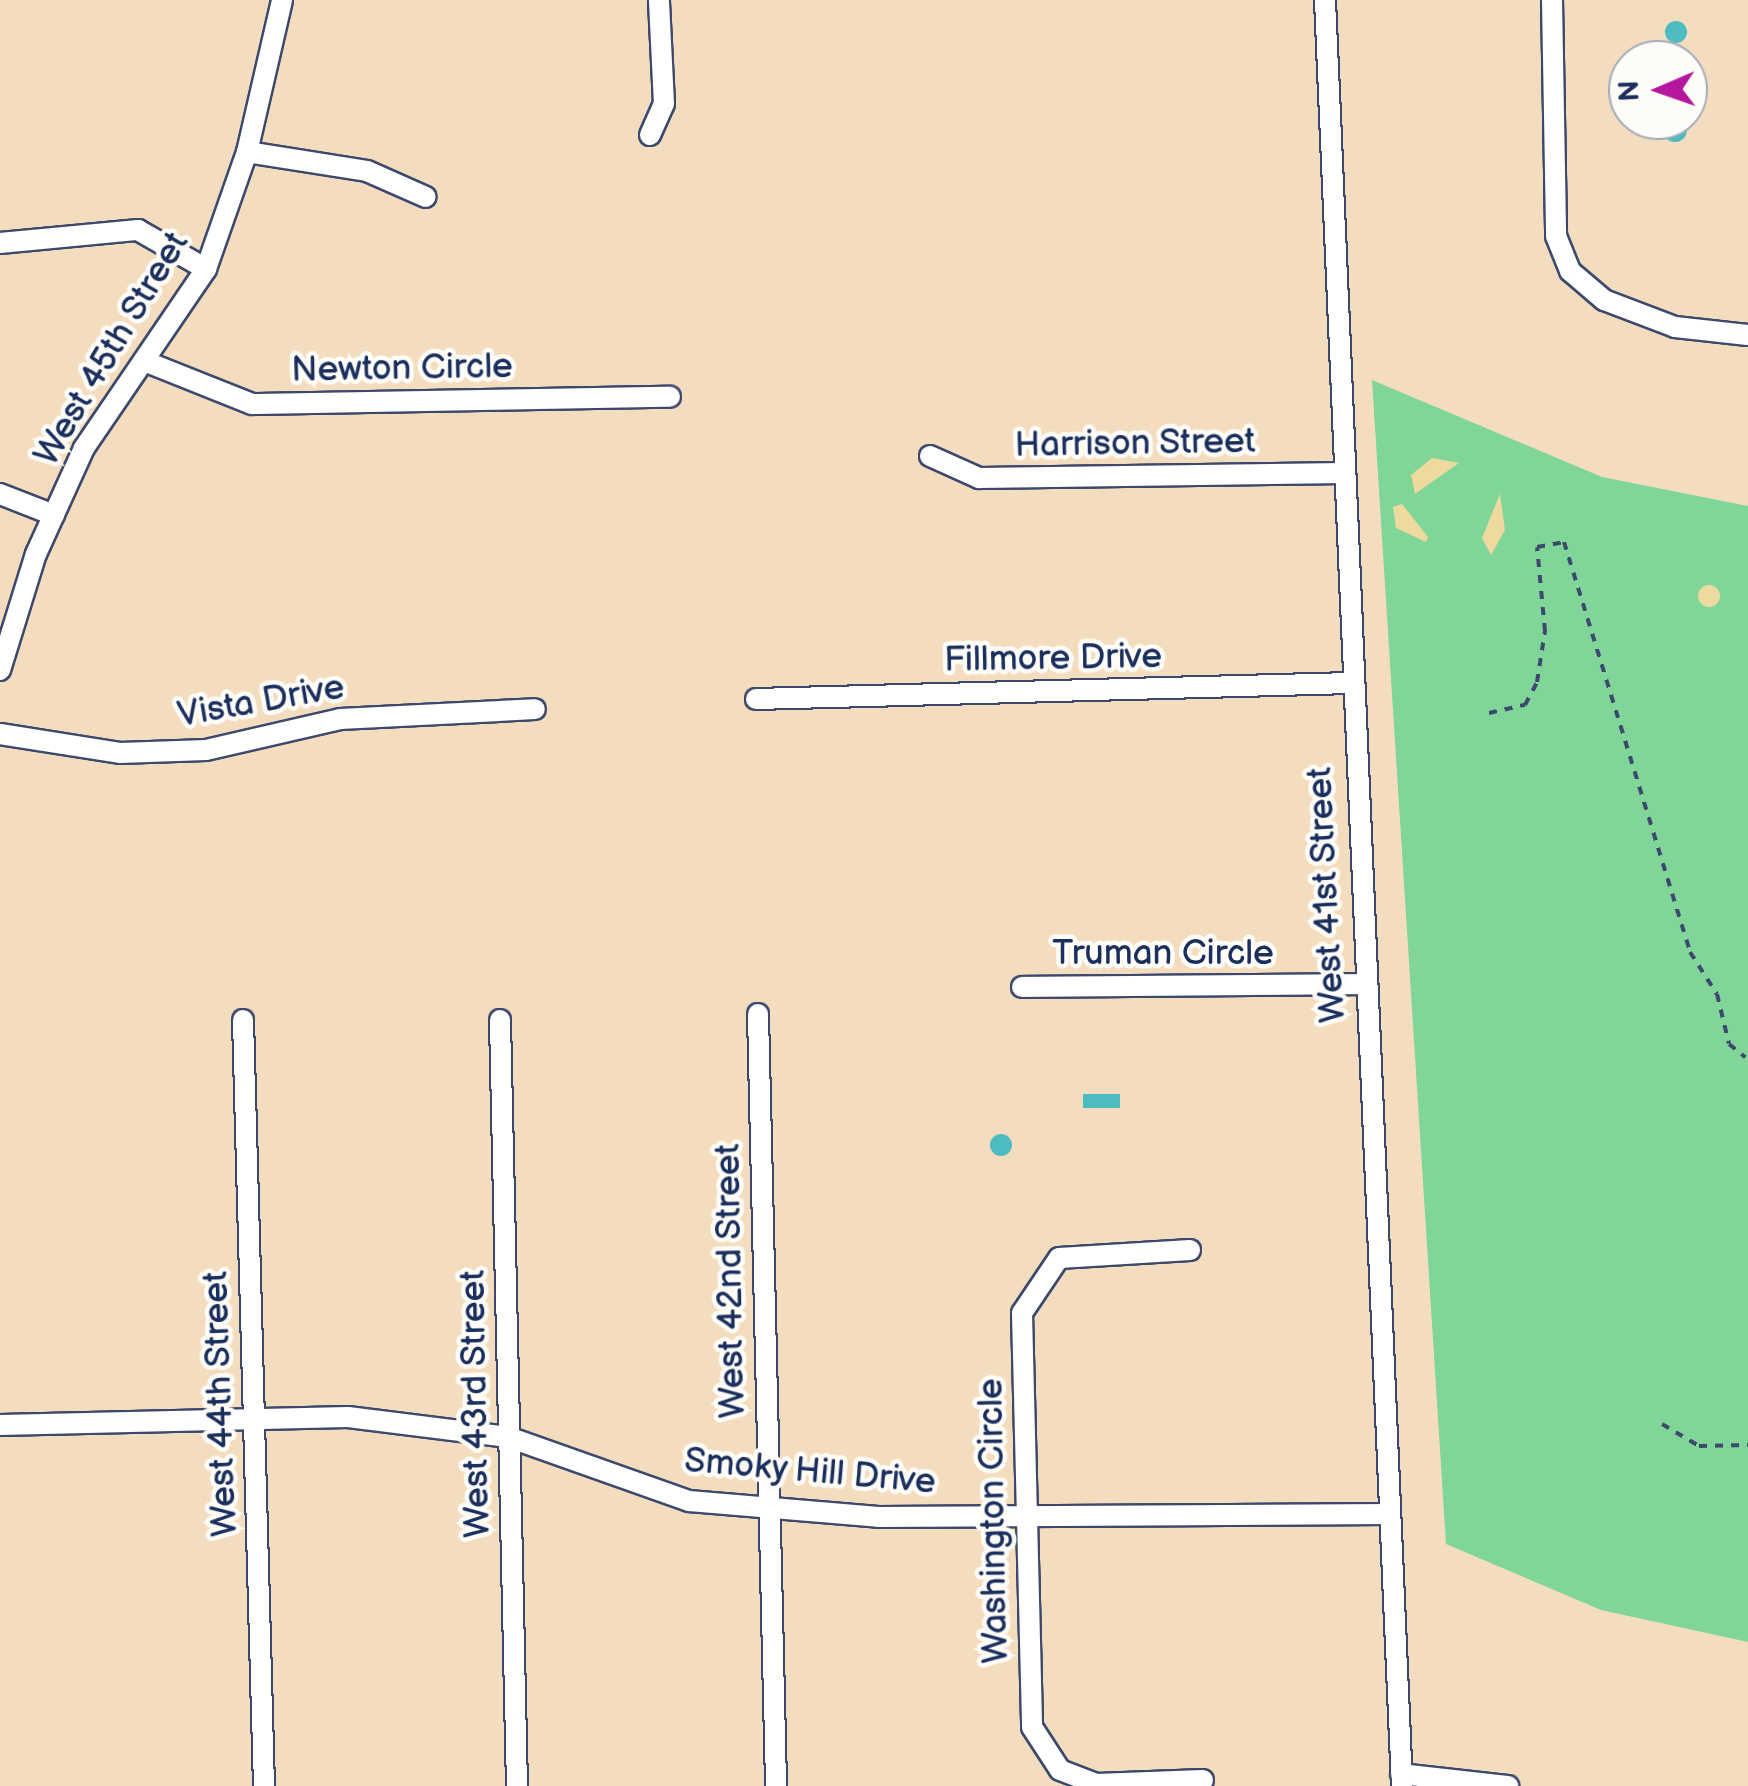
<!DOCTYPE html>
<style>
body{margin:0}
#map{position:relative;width:1748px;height:1786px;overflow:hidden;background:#f4ddbf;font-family:"Balsamiq Sans",sans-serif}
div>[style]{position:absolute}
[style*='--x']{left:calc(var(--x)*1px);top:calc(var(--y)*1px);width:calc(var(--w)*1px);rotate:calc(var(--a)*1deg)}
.green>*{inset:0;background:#80d599}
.sand>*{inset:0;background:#eeda9e}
.round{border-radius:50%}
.water>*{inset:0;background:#4dbcc1;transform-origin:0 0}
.path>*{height:4px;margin-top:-2px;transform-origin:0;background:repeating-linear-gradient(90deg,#3c496d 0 8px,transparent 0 16px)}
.roads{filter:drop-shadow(2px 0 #3c496d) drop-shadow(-2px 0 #3c496d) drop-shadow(0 2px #3c496d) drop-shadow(0 -2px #3c496d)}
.minor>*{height:20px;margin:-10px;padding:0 10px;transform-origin:10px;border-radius:10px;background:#fff}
span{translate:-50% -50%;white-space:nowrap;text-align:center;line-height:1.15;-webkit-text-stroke:9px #fdfcf7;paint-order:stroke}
.street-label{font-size:35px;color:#1b2f5e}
.north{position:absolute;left:1608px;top:40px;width:100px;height:100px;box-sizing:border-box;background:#fdfcf7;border:2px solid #a3aaba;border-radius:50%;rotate:268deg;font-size:28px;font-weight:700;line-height:40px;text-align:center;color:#1b2f5e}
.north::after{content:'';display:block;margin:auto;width:35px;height:45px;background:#b5179e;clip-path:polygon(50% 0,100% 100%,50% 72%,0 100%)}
</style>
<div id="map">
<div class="green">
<i style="clip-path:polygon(1372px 380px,1602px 477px,1748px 506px,1748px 1642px,1601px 1610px,1446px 1544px)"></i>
</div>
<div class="sand">
<i style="clip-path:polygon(1432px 458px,1459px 463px,1415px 494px,1411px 475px)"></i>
<i style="clip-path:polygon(1500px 494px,1505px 530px,1491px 555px,1482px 538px)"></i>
<i style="clip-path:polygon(1402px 504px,1428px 537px,1426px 542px,1396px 528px,1393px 507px)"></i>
<i class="round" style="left:1698px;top:585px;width:22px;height:22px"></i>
</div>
<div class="water">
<i class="round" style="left:1665px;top:21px;width:22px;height:22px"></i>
<i class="round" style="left:1663px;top:118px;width:24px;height:24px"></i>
<i style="left:1083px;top:1094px;width:37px;height:14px"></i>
<i class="round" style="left:990px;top:1134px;width:22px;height:22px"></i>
</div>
<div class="path">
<i style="--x:1489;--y:713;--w:37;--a:-13"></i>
<i style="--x:1525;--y:705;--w:26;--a:-62"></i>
<i style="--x:1537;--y:682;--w:52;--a:-81.1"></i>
<i style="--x:1545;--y:631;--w:84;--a:-95.4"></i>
<i style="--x:1537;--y:547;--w:27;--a:-10"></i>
<i style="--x:1564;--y:542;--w:429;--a:72.9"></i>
<i style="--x:1690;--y:952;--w:50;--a:57.3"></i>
<i style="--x:1717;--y:994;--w:51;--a:76.5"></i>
<i style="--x:1729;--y:1044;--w:21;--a:39"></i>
<i style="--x:1662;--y:1424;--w:43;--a:30.7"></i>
<i style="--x:1699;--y:1446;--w:49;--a:-1.2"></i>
</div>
<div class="roads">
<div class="minor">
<i style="--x:1325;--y:0;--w:1788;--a:87.53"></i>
<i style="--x:1552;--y:0;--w:236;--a:89"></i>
<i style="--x:1556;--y:236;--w:38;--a:68"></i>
<i style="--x:1570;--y:271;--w:45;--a:40.5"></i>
<i style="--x:1604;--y:300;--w:76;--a:20.8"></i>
<i style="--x:1675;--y:327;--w:73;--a:6.3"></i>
<i style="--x:650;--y:135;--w:34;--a:-66"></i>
<i style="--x:664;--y:104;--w:104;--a:-92.8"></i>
<i style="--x:247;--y:152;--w:121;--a:9"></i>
<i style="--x:367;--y:171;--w:64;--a:23.8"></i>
<i style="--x:0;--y:243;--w:139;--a:-5.4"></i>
<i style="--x:138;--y:230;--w:78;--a:29.8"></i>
<i style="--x:144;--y:361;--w:116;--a:21.7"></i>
<i style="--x:252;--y:404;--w:418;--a:-1"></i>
<i style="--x:930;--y:456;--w:54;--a:24.2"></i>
<i style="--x:979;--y:478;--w:366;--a:-0.8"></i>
<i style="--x:0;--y:494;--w:58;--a:21.3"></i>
<i style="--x:0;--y:670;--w:121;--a:-72.8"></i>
<i style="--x:36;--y:554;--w:116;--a:-65.6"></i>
<i style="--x:84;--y:448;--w:217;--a:-55.7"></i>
<i style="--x:206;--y:269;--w:124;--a:-70.7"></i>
<i style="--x:247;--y:152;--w:156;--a:-77"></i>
<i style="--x:756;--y:699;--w:594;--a:-1.54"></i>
<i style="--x:0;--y:734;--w:121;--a:9"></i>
<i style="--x:120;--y:753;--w:86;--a:-2"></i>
<i style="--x:206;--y:750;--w:138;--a:-13"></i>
<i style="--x:340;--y:719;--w:195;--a:-2.9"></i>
<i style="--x:1022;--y:987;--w:342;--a:-0.5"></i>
<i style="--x:758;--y:1014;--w:772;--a:88.66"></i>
<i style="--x:243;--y:1020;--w:766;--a:88.43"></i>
<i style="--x:500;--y:1020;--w:766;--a:88.73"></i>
<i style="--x:1190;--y:1250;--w:131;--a:176.5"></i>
<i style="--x:1059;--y:1258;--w:66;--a:123.9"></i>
<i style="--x:1022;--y:1313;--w:414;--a:88.6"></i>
<i style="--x:1032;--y:1727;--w:51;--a:56.9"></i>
<i style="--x:1060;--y:1770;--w:39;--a:21"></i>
<i style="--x:1096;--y:1784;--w:107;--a:-2.1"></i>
<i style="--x:0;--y:1425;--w:348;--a:-1.3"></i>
<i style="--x:348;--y:1417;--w:161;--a:7.1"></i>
<i style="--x:508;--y:1437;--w:192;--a:19.5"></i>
<i style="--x:689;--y:1501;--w:190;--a:4.8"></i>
<i style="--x:878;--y:1517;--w:510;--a:-0.34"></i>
<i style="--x:1401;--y:1774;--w:108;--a:6.4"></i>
</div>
</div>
<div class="street-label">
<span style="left:112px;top:349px;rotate:-59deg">West 45th Street</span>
<span style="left:402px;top:369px;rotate:-1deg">Newton Circle</span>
<span style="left:1135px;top:444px;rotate:-1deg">Harrison Street</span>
<span style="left:1053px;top:659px;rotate:-1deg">Fillmore Drive</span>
<span style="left:261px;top:702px;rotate:-10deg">Vista Drive</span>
<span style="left:1327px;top:895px;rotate:-93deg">West 41st Street</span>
<span style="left:1163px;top:954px">Truman Circle</span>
<span style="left:731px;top:1281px;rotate:-91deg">West 42nd Street</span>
<span style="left:221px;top:1404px;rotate:-92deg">West 44th Street</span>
<span style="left:476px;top:1404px;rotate:-91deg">West 43rd Street</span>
<span style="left:810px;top:1472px;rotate:5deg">Smoky Hill Drive</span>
<span style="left:994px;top:1521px;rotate:-91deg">Washington Circle</span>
</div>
<div class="north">N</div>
</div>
